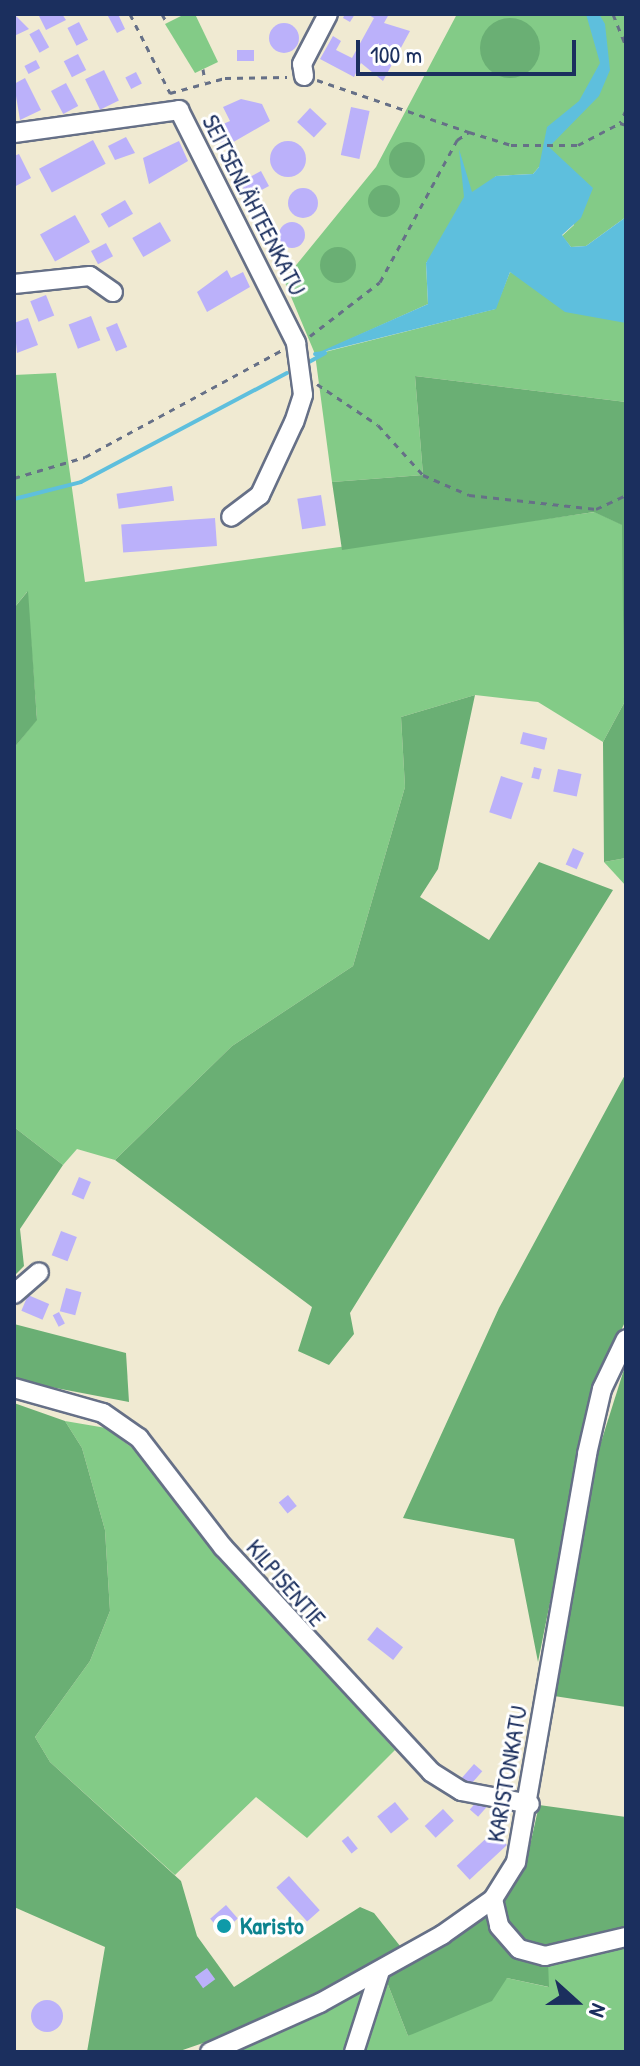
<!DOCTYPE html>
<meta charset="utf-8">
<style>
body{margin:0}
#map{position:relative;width:640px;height:2066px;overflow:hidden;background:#f0ead2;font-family:"Patrick Hand",sans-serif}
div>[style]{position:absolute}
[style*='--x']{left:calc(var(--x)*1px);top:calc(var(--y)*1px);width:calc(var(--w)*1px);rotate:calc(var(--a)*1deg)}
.green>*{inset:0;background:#83cb87}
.forest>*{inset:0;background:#6aaf74}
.round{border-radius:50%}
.water>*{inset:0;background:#5ebfdd}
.stream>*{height:4px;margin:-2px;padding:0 2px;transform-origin:2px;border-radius:2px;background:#5ebfdd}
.building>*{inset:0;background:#bbb1fa;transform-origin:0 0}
.path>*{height:3px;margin-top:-1.5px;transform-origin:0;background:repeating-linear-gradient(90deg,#667087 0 6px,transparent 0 12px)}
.roads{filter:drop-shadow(2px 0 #667087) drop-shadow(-2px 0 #667087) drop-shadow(0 2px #667087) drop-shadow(0 -2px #667087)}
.minor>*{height:18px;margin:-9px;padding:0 9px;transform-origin:9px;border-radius:9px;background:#fff}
.dots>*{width:22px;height:22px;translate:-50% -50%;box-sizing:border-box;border:4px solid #fff;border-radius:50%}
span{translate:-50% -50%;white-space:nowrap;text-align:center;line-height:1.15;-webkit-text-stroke:6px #fff;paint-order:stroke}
.street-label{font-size:24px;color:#1b2f5e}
.culture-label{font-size:24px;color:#0d838f;font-weight:700}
.left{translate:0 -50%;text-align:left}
.frame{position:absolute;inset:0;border:16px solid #1b2f5e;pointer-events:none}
.north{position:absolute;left:536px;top:1962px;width:80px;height:80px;-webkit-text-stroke:6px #fff;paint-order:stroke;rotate:111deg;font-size:22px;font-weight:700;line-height:32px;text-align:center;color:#1b2f5e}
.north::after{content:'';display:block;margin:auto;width:28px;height:36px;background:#1b2f5e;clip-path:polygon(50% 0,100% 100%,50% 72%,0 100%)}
.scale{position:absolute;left:356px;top:40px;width:220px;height:36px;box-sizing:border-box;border:4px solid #1b2f5e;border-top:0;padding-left:10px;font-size:24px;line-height:28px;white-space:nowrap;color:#1b2f5e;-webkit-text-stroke:6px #fff;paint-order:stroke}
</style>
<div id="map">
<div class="green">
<i style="clip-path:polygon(185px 14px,195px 14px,218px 62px,195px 73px,165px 24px)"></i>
<i style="clip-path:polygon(457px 14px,626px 14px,626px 217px,586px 246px,571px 247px,562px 236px,574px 225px,571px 173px,539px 167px,533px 174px,496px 176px,426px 263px,428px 304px,317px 354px,495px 309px,510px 272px,626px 323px,626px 402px,415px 376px,423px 475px,332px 482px,315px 354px,284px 280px,376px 167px)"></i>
<i style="clip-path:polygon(56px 373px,85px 582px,595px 512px,623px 525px,624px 703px,603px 742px,538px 702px,475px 695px,401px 717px,405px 787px,353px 966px,232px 1046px,115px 1160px,77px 1149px,63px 1165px,14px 1127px,14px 748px,37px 719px,27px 592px,14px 608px,14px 375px)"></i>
<i style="clip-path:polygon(626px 858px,626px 886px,604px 862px)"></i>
<i style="clip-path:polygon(65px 1421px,106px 1428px,135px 1450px,217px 1556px,395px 1750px,307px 1838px,256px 1797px,175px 1875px,50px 1762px,35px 1737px,90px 1661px,110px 1611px,105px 1530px,82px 1448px)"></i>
<i style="clip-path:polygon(626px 1943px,626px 2052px,359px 2052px,385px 1977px,408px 2036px,507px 1978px,548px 1987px,548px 1961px)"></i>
<i style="clip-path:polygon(367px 1989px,349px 2052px,233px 2052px,324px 2009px)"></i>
</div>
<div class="forest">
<i class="round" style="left:480px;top:18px;width:60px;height:60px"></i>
<i class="round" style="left:389px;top:142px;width:36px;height:36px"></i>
<i class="round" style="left:368px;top:185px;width:32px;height:32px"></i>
<i class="round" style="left:320px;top:247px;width:36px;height:36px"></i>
<i style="clip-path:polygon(415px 376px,626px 402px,626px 858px,604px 862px,603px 742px,624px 703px,622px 525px,594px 512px,342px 550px,332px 482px,423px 475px)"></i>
<i style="clip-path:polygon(28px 591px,37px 720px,14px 748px,14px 608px)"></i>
<i style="clip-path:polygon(475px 695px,438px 869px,420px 897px,489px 940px,539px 862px,613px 890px,350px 1313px,354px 1334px,329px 1365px,298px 1351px,312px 1307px,115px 1160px,232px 1046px,353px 966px,405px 787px,401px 717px)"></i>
<i style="clip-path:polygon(626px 1073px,626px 1320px,593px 1389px,538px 1662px,514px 1539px,403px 1518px,499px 1308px)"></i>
<i style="clip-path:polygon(14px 1127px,63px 1165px,20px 1229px,24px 1266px,14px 1276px)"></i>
<i style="clip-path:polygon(14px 1324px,126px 1353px,129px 1402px,14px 1380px)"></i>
<i style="clip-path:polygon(626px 1363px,626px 1707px,554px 1696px,561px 1613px,591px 1474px)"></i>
<i style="clip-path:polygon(14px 1403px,65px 1421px,82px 1448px,105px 1530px,110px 1611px,90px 1661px,35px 1737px,50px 1762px,181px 1881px,197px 1936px,234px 1987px,360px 1907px,374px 1913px,404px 1951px,261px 2023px,177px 2052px,87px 2052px,105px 1947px,14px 1907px)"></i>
<i style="clip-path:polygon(539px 1805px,626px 1817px,626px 1930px,545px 1949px,521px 1944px,503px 1924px,499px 1900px,525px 1868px)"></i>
<i style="clip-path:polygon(488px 1911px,548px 1961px,549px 1987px,507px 1978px,492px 2001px,408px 2036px,385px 1977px)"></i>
</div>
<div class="water">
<i style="clip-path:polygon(586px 14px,599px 14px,605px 24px,610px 70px,599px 96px,549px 147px,593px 188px,581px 218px,562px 235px,571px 247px,586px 246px,626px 217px,626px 323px,565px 312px,510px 272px,496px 309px,315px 354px,428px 304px,426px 263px,464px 197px,459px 149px,472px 192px,496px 176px,533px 174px,539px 167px,547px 127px,579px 101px,600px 63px)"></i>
</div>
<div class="stream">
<i style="--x:309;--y:362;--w:18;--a:-29"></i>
<i style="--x:325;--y:353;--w:10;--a:174"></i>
<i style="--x:14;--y:499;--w:69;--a:-14.2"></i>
<i style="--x:81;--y:482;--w:233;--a:-27.9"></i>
</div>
<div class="building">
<i style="clip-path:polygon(14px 14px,29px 29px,14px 36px)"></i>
<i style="clip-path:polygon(38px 14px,62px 14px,66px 20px,46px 30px)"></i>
<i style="clip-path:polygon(118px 14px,125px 29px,117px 33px,108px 16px)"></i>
<i style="clip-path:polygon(345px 14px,355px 14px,350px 22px,343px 18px)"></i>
<i style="clip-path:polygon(367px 14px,389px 14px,384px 23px,410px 31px,383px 81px,361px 63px,354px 77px,320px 59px,333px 36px,341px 41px,336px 50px,352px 58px,374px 18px)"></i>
<i style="left:79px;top:22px;width:20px;height:13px;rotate:63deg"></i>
<i class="round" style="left:269px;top:23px;width:30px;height:30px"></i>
<i style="left:39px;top:29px;width:21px;height:11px;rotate:61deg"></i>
<i style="left:237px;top:50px;width:17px;height:11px"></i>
<i style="left:78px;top:54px;width:18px;height:16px;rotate:63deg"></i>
<i style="left:36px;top:60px;width:9px;height:13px;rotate:63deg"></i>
<i style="left:104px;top:70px;width:34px;height:21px;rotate:64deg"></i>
<i style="left:136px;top:72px;width:13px;height:12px;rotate:63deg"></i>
<i style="clip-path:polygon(25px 78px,41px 110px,20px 120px,14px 84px)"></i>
<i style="left:66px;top:83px;width:26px;height:17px;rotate:62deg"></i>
<i style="clip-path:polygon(241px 99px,262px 104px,270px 121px,223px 148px,214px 128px,230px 121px,223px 107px)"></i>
<i style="left:351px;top:107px;width:19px;height:49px;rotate:12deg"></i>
<i style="left:310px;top:108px;width:23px;height:19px;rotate:43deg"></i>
<i style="clip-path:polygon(126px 137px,135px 153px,115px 160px,108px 146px)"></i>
<i style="left:93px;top:140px;width:27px;height:61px;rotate:62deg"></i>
<i style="clip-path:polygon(179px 141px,188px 161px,149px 184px,143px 158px)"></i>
<i class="round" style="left:270px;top:141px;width:36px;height:36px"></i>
<i style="clip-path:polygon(19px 154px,31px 178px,14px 187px,14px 156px)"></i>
<i style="left:261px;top:171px;width:17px;height:24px;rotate:62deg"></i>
<i class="round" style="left:288px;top:188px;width:30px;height:30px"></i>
<i style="left:125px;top:200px;width:16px;height:28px;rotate:60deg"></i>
<i style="left:75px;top:215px;width:31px;height:40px;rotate:61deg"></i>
<i style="left:160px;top:222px;width:22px;height:32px;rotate:60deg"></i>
<i class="round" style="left:279px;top:222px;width:26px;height:26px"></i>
<i style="left:106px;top:243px;width:15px;height:17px;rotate:62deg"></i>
<i style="clip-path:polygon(227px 270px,231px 278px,243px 272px,250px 287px,207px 312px,197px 292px)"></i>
<i style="left:46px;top:295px;width:22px;height:17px;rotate:68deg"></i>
<i style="left:91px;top:316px;width:26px;height:24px;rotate:69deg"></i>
<i style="clip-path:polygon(28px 318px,38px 345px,17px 353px,14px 323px)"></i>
<i style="left:117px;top:323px;width:26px;height:12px;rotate:67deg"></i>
<i style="left:172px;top:486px;width:15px;height:56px;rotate:82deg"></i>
<i style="left:321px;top:495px;width:31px;height:24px;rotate:81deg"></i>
<i style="left:215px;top:518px;width:28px;height:94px;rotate:86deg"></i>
<i style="left:523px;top:732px;width:25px;height:12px;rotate:14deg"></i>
<i style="left:534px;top:767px;width:8px;height:11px;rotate:14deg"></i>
<i style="left:558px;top:769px;width:24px;height:23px;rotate:12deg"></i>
<i style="left:501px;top:776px;width:23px;height:38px;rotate:18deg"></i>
<i style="left:573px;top:848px;width:12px;height:18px;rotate:24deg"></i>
<i style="left:79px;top:1177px;width:13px;height:19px;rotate:23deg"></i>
<i style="left:61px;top:1231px;width:17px;height:26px;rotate:21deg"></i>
<i style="left:66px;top:1288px;width:16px;height:24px;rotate:15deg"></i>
<i style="left:28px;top:1295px;width:23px;height:17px;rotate:23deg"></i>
<i style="left:59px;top:1312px;width:13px;height:7px;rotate:63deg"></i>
<i style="left:288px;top:1495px;width:14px;height:12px;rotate:51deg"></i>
<i style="left:377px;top:1627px;width:33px;height:16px;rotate:38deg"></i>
<i style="left:474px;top:1764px;width:11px;height:19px;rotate:41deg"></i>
<i style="left:479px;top:1799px;width:11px;height:14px;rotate:41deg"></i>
<i style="left:395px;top:1802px;width:22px;height:23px;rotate:51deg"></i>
<i style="left:443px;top:1809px;width:16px;height:25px;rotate:47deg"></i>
<i style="left:494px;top:1831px;width:19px;height:51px;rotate:47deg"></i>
<i style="left:348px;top:1836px;width:16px;height:8px;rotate:52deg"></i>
<i style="left:289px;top:1876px;width:46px;height:17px;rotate:48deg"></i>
<i style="left:226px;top:1905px;width:18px;height:21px;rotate:49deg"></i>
<i style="left:207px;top:1968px;width:14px;height:15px;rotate:54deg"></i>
<i class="round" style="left:31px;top:2000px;width:32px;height:32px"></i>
</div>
<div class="path">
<i style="--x:130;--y:14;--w:89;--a:63.1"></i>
<i style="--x:162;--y:14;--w:10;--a:61"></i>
<i style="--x:613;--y:14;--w:35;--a:68"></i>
<i style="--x:203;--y:69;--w:12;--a:81"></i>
<i style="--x:317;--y:80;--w:161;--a:18.9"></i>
<i style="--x:170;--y:93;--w:57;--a:-15.3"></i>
<i style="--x:225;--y:78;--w:62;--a:-0.9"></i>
<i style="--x:626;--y:110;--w:14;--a:115"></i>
<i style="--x:620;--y:123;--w:6;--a:18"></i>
<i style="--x:310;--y:336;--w:88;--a:-37.6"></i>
<i style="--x:380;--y:282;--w:162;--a:-61.5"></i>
<i style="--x:457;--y:140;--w:14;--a:-34"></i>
<i style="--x:469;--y:132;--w:44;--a:17.2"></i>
<i style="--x:511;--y:145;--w:67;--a:0"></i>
<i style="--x:578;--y:145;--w:47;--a:-27.6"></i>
<i style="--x:317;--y:384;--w:73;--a:33.9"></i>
<i style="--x:378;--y:425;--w:67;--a:48"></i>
<i style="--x:423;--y:475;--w:50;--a:23.5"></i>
<i style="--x:469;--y:495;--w:128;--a:6.3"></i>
<i style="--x:596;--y:509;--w:33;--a:-25"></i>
<i style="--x:14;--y:478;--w:74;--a:-16.5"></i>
<i style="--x:85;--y:457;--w:224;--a:-28.5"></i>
</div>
<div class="roads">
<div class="minor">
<i style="--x:304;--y:76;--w:12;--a:-99"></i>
<i style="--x:302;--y:64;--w:56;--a:-62.5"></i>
<i style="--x:14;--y:133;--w:167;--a:-7.9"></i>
<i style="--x:179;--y:110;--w:261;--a:63.3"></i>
<i style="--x:296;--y:343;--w:52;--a:82.3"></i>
<i style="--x:303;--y:395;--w:28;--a:108"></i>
<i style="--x:294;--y:422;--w:81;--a:115"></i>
<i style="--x:260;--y:495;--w:36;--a:143"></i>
<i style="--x:14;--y:284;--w:76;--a:-6"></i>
<i style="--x:90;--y:276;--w:28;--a:35"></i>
<i style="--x:14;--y:1294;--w:33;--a:-41"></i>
<i style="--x:14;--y:1388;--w:92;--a:15.7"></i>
<i style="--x:103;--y:1413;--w:44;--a:34.8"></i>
<i style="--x:139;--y:1438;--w:138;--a:52.4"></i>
<i style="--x:223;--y:1547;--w:306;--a:47.2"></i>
<i style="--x:431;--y:1772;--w:36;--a:32"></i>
<i style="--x:461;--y:1791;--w:70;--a:10.7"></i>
<i style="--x:493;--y:1899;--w:28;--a:77"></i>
<i style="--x:499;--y:1926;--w:30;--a:49"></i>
<i style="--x:519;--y:1949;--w:27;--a:15"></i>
<i style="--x:545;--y:1956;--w:83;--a:-13.2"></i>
<i style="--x:210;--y:2052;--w:120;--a:-24"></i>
<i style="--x:320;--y:2003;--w:140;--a:-29.1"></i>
<i style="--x:442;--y:1935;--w:62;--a:-35.2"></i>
<i style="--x:493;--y:1899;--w:44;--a:-58.1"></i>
<i style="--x:516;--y:1862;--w:414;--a:-80.1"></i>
<i style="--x:587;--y:1454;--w:67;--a:-77"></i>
<i style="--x:602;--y:1389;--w:55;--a:-64.4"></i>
<i style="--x:354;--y:2052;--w:85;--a:-72.2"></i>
</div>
</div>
<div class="dots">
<i style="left:224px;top:1926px;background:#0f9aa8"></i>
</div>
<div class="street-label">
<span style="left:254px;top:205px;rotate:63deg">SEITSENLÄHTEENKATU</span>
<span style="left:286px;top:1583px;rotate:49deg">KILPISENTIE</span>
<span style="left:507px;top:1774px;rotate:-80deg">KARISTONKATU</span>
</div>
<div class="culture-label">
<span class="left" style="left:240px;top:1926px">Karisto</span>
</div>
<div class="frame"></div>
<div class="north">N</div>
<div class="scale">100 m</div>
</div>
